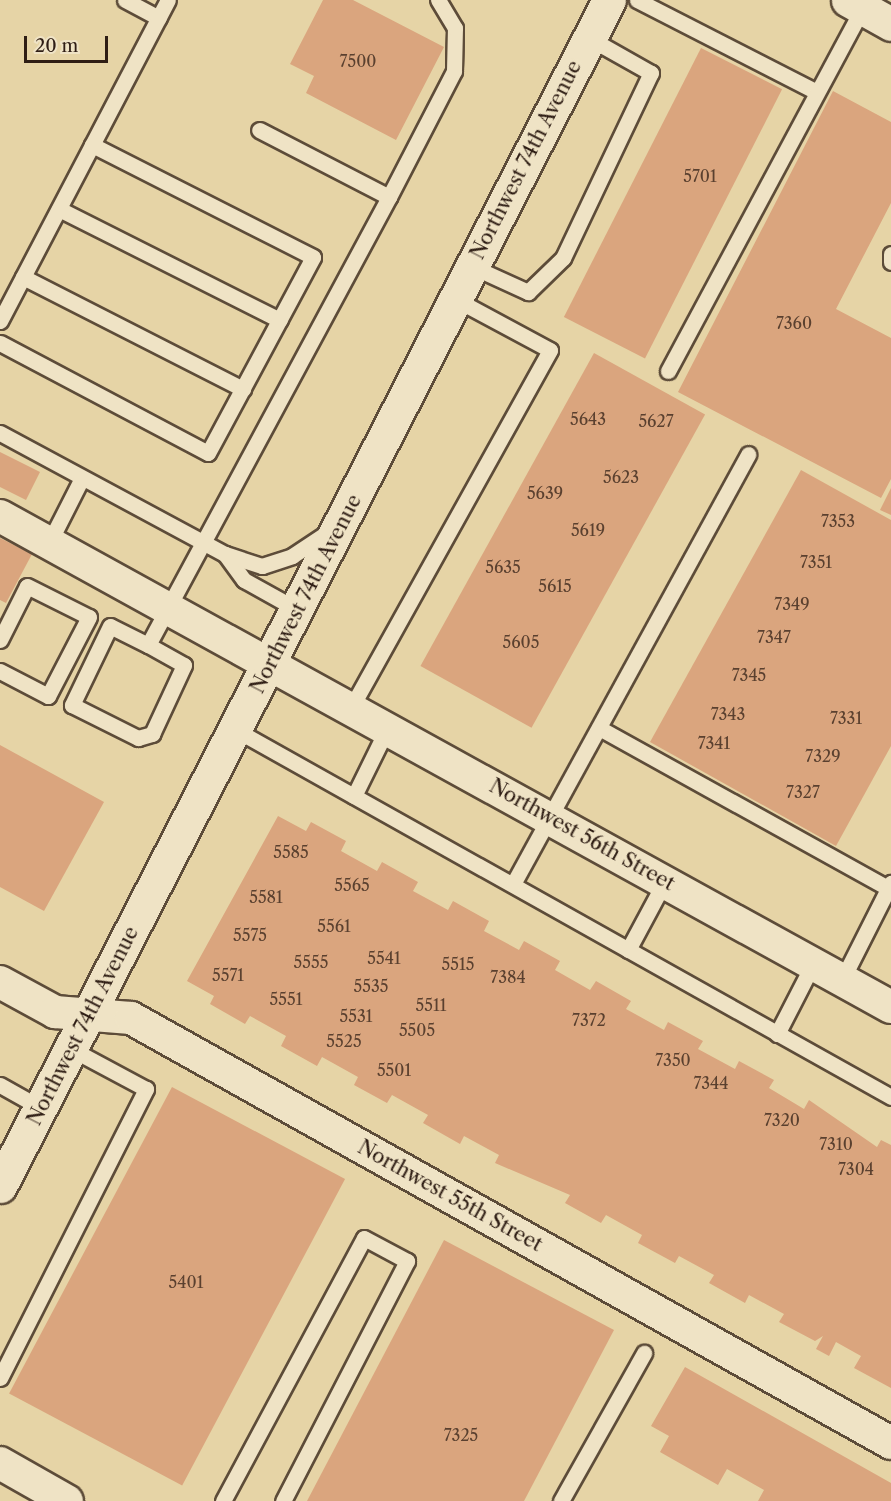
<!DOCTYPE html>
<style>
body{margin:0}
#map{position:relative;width:891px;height:1501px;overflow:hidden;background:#e6d4a6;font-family:"Libre Caslon Text",serif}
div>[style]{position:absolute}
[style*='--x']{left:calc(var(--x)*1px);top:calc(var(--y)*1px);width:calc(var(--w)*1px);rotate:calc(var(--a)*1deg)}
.building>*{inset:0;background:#daa57e;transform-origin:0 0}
.roads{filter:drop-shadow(2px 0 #5d4c39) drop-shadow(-2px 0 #5d4c39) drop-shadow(0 2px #5d4c39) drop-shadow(0 -2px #5d4c39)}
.lane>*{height:15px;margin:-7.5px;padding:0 7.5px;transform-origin:7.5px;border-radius:7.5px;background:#efe3c5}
.street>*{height:32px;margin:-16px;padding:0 16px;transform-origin:16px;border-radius:16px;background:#efe3c5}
.secondary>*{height:33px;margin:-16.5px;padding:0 16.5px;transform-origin:16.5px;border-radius:16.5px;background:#efe3c5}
span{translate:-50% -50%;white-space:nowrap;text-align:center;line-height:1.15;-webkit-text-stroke:6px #efe3c5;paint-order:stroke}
.number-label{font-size:16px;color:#5a402f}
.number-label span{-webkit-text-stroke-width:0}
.street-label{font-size:20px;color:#2f1e15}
.scale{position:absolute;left:24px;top:36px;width:84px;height:27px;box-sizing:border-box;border:3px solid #2f1e15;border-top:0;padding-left:8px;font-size:18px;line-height:21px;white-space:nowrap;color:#2f1e15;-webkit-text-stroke:4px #efe3c5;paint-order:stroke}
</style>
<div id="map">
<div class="building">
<i style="clip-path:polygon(323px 0,353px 0,444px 47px,396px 140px,306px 93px,314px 76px,290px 64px)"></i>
<i style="left:701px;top:48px;width:91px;height:302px;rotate:27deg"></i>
<i style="clip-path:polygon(833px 91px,891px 122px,891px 203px,836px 309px,891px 338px,891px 479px,881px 498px,678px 392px)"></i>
<i style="left:594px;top:353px;width:127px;height:358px;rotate:29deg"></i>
<i style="clip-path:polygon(0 452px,40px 472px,26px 500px,0 487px)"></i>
<i style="clip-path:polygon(801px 470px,891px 520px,891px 746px,836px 846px,650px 742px)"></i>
<i style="clip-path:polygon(891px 488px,891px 515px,880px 510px)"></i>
<i style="clip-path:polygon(0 538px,32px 554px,6px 603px,0 600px)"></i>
<i style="clip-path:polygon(0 745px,104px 802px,44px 911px,0 887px)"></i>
<i style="clip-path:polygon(278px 816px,306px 831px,311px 822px,346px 841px,341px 851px,377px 871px,382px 862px,418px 882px,413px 891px,448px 910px,453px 901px,489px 921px,484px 931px,519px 950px,524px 941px,560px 961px,555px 970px,590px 990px,596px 981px,631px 1001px,626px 1009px,664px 1030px,668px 1022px,703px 1041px,698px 1049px,735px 1069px,739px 1061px,774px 1080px,769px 1088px,804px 1109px,809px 1100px,877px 1147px,881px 1140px,891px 1145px,891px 1388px,854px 1368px,861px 1356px,836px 1342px,829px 1356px,816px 1349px,823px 1336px,815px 1341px,779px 1322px,784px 1314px,749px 1295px,745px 1303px,709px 1283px,714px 1275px,679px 1256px,675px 1263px,638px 1243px,642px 1235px,606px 1215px,601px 1223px,565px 1203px,570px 1195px,495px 1163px,499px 1155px,464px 1136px,460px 1144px,423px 1123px,428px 1115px,392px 1095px,387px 1103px,354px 1085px,358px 1077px,322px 1057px,317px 1066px,281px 1046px,286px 1036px,250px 1016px,245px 1024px,210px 1004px,214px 996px,187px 981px)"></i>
<i style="left:172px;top:1087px;width:196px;height:347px;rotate:28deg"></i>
<i style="clip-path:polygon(444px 1240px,614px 1330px,524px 1501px,307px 1501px)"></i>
<i style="clip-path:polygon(685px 1367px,891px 1483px,891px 1501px,758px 1501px,764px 1490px,727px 1469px,718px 1485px,660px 1452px,669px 1436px,651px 1426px)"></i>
</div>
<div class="roads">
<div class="lane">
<i style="--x:125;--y:0;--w:38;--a:28"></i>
<i style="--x:637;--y:0;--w:200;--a:27.1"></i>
<i style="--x:389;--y:197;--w:142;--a:-62.7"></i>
<i style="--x:454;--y:71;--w:43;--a:-88.7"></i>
<i style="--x:455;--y:28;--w:33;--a:-121"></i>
<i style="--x:59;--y:209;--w:247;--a:26.7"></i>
<i style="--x:891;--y:254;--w:8;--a:90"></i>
<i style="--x:471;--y:266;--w:63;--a:24.5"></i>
<i style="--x:528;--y:292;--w:49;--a:-44.2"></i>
<i style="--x:563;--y:258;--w:205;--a:-64.6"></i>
<i style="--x:651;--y:73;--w:71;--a:-150.6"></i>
<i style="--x:23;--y:277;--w:247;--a:27"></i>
<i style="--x:0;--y:321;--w:362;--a:-62.4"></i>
<i style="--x:0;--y:343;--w:235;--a:27.9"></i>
<i style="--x:208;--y:453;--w:222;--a:-61.8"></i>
<i style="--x:313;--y:257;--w:248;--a:-153.1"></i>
<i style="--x:668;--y:371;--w:412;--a:-61.8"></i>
<i style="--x:0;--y:433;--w:255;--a:28.3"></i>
<i style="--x:225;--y:554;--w:32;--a:54"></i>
<i style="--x:244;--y:580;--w:62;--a:29.1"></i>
<i style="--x:49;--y:543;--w:73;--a:-63.1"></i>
<i style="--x:225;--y:554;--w:39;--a:18"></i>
<i style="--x:262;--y:566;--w:32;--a:-18"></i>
<i style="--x:292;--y:556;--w:43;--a:-33.7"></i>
<i style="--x:0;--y:640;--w:60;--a:-63.4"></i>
<i style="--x:27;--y:586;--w:69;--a:26.6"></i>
<i style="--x:89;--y:617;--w:89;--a:117.4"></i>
<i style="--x:48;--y:696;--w:54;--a:-152.5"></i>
<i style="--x:148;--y:645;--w:42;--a:-153.4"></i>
<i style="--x:110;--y:626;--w:88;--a:115.7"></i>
<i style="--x:72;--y:705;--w:74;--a:26.6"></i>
<i style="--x:138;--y:738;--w:15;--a:-16"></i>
<i style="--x:152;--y:734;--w:76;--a:-65.1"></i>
<i style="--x:184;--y:665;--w:41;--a:-150.9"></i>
<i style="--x:148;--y:645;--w:509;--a:-61.72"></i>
<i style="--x:389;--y:197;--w:146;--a:-152.7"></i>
<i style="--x:352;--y:706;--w:407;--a:-60.9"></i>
<i style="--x:550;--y:350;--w:108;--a:-151.8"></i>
<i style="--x:601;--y:729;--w:328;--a:29"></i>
<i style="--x:236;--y:730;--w:751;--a:29.26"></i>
<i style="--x:354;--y:796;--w:77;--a:-63.8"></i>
<i style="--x:513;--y:884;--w:490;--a:-61.3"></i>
<i style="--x:628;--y:950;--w:78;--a:-61.8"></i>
<i style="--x:842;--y:980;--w:109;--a:-63.2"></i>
<i style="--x:777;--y:1034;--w:79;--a:-62.8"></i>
<i style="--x:0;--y:1085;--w:47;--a:29.3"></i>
<i style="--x:0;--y:1378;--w:324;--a:-63.2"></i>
<i style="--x:146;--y:1089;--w:85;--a:-151.9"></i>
<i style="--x:223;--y:1501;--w:298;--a:-61.8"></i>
<i style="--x:364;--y:1238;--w:49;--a:28.1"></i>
<i style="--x:407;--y:1261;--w:270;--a:117.3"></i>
<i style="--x:561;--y:1501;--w:170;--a:-60.7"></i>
</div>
<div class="street">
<i style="--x:0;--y:516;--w:1017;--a:28.86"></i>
<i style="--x:0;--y:982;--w:63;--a:28.6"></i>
<i style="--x:55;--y:1012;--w:76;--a:4.5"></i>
<i style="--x:131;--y:1018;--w:871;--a:29.21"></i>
<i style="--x:0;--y:1463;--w:77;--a:29.6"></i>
</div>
<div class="secondary">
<i style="--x:848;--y:0;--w:49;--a:29.2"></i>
<i style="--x:0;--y:1186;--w:1333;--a:-62.82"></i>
</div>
</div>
<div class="number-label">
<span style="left:358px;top:61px">7500</span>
<span style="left:700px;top:176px">5701</span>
<span style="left:794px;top:323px">7360</span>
<span style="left:588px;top:419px">5643</span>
<span style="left:656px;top:421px">5627</span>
<span style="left:621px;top:477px">5623</span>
<span style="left:545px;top:493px">5639</span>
<span style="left:838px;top:521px">7353</span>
<span style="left:588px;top:530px">5619</span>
<span style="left:816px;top:562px">7351</span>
<span style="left:503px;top:567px">5635</span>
<span style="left:555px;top:586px">5615</span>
<span style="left:792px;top:604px">7349</span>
<span style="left:774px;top:637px">7347</span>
<span style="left:521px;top:642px">5605</span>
<span style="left:749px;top:675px">7345</span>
<span style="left:728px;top:714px">7343</span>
<span style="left:846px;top:718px">7331</span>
<span style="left:714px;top:743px">7341</span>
<span style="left:823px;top:756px">7329</span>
<span style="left:803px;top:792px">7327</span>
<span style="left:291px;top:852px">5585</span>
<span style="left:352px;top:885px">5565</span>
<span style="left:266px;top:897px">5581</span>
<span style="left:334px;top:926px">5561</span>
<span style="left:250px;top:935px">5575</span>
<span style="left:384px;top:958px">5541</span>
<span style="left:311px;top:962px">5555</span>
<span style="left:458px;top:964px">5515</span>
<span style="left:228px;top:975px">5571</span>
<span style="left:508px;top:977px">7384</span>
<span style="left:371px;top:986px">5535</span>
<span style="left:286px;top:999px">5551</span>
<span style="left:431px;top:1005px">5511</span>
<span style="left:356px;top:1016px">5531</span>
<span style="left:589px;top:1020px">7372</span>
<span style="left:417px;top:1030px">5505</span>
<span style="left:344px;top:1041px">5525</span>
<span style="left:673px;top:1060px">7350</span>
<span style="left:394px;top:1070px">5501</span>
<span style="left:711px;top:1083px">7344</span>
<span style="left:782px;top:1120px">7320</span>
<span style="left:836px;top:1144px">7310</span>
<span style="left:856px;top:1169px">7304</span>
<span style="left:186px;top:1282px">5401</span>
<span style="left:461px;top:1435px">7325</span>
</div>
<div class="street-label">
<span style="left:526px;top:160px;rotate:-63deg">Northwest 74th Avenue</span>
<span style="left:306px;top:594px;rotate:-63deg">Northwest 74th Avenue</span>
<span style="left:582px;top:835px;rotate:29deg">Northwest 56th Street</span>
<span style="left:83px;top:1026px;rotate:-63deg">Northwest 74th Avenue</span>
<span style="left:450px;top:1196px;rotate:29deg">Northwest 55th Street</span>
</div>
<div class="scale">20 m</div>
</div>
